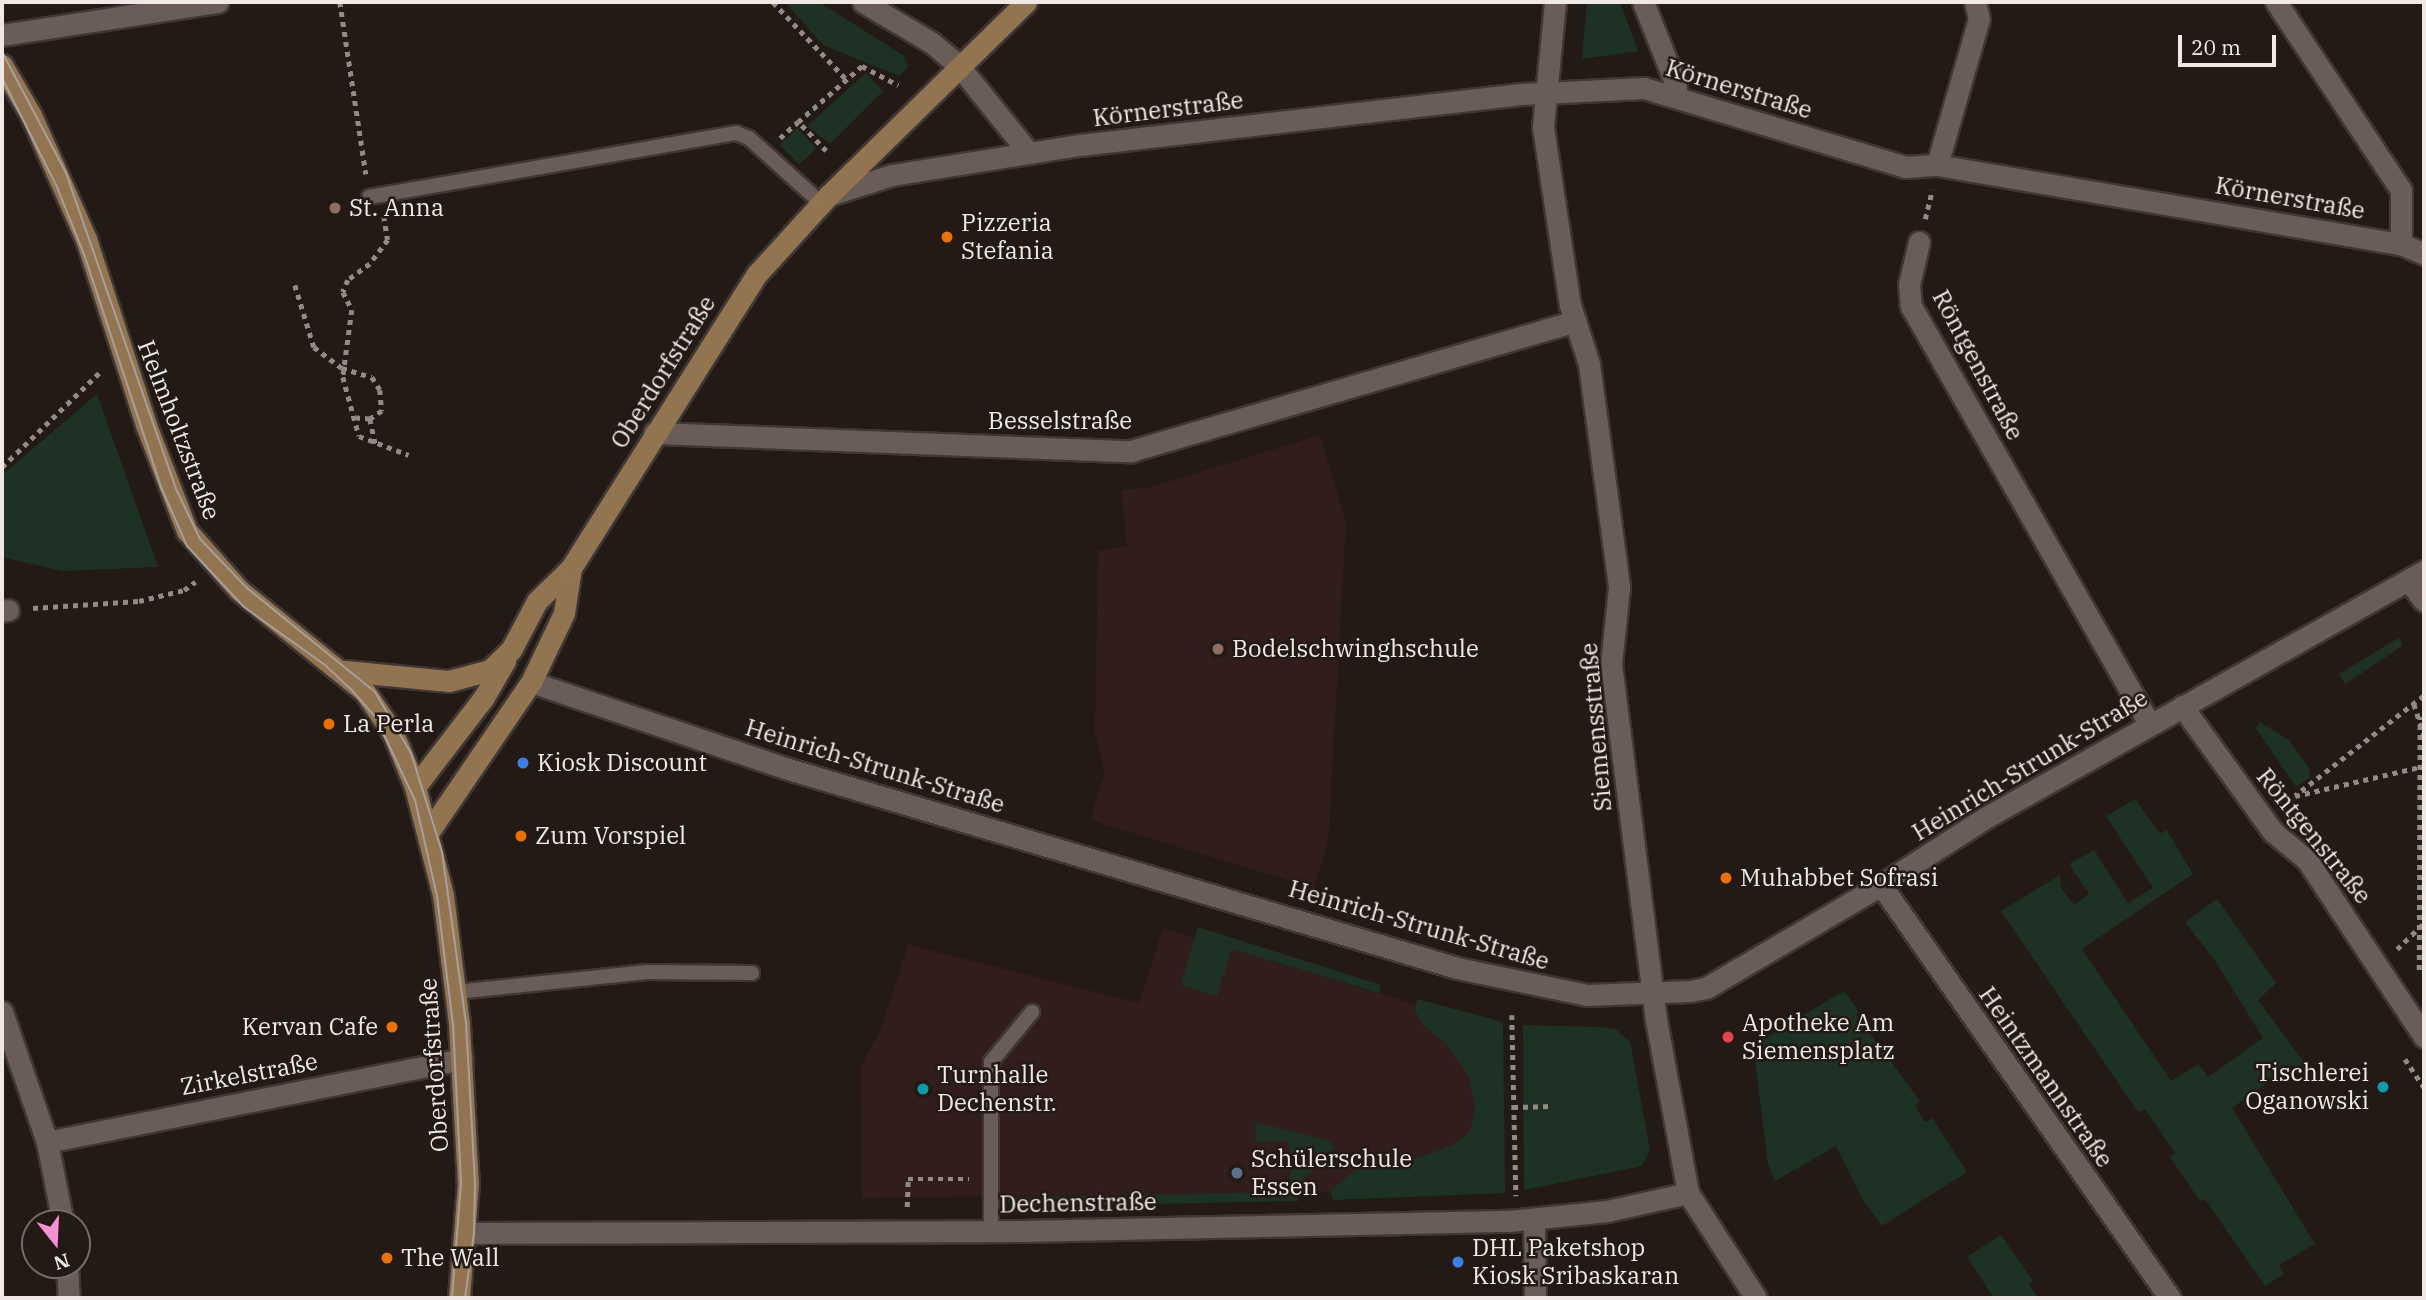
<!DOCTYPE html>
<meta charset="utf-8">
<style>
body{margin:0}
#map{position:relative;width:2426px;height:1300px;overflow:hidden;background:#241a15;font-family:"IBM Plex Serif",serif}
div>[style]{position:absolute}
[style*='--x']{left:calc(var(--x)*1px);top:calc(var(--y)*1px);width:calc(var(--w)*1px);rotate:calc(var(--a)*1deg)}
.education>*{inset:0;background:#311e1c}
.green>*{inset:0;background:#1d3124;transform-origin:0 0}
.path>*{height:4.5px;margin-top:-2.25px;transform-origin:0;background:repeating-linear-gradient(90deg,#938a86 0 5px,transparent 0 10px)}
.roads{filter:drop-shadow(2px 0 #3f3735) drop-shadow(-2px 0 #3f3735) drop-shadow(0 2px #3f3735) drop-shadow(0 -2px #3f3735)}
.lane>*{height:14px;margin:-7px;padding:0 7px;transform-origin:7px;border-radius:7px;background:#6a5d58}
.street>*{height:21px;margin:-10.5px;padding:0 10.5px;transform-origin:10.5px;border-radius:10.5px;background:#6a5d58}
.secondary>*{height:21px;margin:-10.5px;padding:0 10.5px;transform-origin:10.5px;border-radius:10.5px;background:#927451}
.tram>*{height:2px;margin:-1px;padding:0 1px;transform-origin:1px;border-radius:1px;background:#a79f9b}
.dots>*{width:19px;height:19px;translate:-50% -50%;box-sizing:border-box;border:4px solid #241a15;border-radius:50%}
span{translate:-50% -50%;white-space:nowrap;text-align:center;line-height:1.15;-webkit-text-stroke:5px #241a15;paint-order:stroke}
.street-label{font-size:24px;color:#f0e8e5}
.poi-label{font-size:24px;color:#f0e8e5}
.left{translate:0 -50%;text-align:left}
.right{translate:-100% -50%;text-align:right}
.frame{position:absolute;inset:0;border:4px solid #f0e8e5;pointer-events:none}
.north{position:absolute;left:21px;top:1209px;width:70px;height:70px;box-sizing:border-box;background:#241a15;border:2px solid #766c68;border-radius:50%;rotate:162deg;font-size:19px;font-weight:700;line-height:28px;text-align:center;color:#f0e8e5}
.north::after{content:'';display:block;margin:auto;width:24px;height:32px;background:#f491d4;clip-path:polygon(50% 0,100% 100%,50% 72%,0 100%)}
.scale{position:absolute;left:2178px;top:35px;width:98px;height:32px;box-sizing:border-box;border:4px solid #f0e8e5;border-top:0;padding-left:9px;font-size:21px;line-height:24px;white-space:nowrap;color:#f0e8e5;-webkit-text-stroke:5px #241a15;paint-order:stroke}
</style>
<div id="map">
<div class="education">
<i style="clip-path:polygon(1320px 435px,1346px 522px,1328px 842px,1314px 888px,1090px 820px,1105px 773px,1095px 733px,1098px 551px,1127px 546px,1121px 491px,1151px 487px)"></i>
<i style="clip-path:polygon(1163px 928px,1493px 1028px,1497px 1190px,862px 1198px,861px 1066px,881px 1030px,908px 945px,1139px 1003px)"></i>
</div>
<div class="green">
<i style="clip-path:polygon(785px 2px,819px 2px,903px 55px,909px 66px,899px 76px,823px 45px)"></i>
<i style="clip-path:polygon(1587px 2px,1620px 2px,1638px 51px,1582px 59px)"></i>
<i style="clip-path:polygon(866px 73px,883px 91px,830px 144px,807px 126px)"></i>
<i style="left:797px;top:128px;width:28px;height:24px;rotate:46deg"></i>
<i style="clip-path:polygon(97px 394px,158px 567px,62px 571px,2px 557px,2px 475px)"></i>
<i style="clip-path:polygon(2400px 637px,2402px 646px,2345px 684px,2339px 674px)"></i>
<i style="clip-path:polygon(2260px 722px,2289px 740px,2309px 768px,2310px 777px,2296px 787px,2256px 728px)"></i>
<i style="clip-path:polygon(2135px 799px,2160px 834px,2166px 829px,2193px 874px,2082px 949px,2171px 1081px,2198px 1064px,2208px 1077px,2263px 1038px,2216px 962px,2185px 922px,2217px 899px,2276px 983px,2258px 1000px,2309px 1069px,2300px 1076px,2292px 1065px,2232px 1108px,2315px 1244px,2279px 1265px,2284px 1274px,2265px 1286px,2205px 1199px,2200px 1201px,2170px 1157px,2175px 1153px,2145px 1109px,2138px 1112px,2001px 911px,2060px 875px,2061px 888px,2074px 905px,2089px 894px,2069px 864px,2094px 850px,2128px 903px,2153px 888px,2106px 816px)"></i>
<i style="clip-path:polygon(1198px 927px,1381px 985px,1379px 993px,1232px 949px,1217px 996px,1181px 985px)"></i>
<i style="clip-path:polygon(1844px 991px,1859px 1012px,1856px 1015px,1920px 1101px,1915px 1106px,1925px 1122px,1932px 1118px,1967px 1172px,1882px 1226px,1864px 1202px,1836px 1146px,1775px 1181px,1768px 1164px,1753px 1045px)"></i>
<i style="clip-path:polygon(1417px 999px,1503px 1022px,1505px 1193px,1333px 1200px,1330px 1190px,1357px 1169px,1421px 1157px,1453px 1145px,1470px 1132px,1475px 1108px,1470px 1078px,1445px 1043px,1423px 1025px,1415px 1010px)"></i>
<i style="clip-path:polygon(1523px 1025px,1600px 1027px,1615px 1029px,1630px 1041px,1650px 1150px,1642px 1166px,1524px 1190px)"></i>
<i style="clip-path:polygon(1255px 1122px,1331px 1141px,1334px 1148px,1301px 1182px,1298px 1201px,1010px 1207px,1007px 1197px,1290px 1192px,1289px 1141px,1256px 1142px)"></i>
<i style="clip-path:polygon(2001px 1235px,2033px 1281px,2029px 1285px,2038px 1298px,1994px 1298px,1967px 1257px)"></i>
</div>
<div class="path">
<i style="--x:340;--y:2;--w:174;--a:81.4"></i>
<i style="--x:773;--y:2;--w:108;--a:46.5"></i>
<i style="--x:780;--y:138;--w:24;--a:-42"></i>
<i style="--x:826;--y:151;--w:40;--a:-134"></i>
<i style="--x:798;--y:122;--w:85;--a:-41.2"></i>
<i style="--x:862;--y:66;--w:41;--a:27.8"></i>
<i style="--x:384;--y:216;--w:24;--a:81"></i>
<i style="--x:388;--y:240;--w:30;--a:127"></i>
<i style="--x:370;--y:264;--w:27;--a:144"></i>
<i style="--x:348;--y:280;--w:13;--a:113"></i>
<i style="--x:343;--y:292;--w:20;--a:63"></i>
<i style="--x:352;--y:310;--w:68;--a:97.7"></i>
<i style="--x:343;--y:377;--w:61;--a:74.8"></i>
<i style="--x:359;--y:436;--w:53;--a:20.8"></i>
<i style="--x:1925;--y:219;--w:30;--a:-76"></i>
<i style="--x:295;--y:285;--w:65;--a:73"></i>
<i style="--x:314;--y:347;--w:35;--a:37"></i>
<i style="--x:342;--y:368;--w:31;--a:17"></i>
<i style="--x:372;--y:377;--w:15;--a:58"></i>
<i style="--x:380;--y:390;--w:21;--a:85"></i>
<i style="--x:382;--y:411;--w:14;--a:146"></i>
<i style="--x:370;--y:419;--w:14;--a:-176"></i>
<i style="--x:370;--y:419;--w:25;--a:78"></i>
<i style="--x:2;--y:467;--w:138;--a:-44.1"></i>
<i style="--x:33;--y:608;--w:106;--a:-3.8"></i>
<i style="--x:139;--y:601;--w:46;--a:-13.7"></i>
<i style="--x:184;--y:590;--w:14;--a:-36"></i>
<i style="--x:2424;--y:696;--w:163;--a:142.2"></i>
<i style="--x:2295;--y:796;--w:132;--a:-13.1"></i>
<i style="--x:2414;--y:704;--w:32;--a:72"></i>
<i style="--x:2397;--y:949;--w:37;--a:-44"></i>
<i style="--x:2419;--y:970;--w:253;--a:-89.8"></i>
<i style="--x:1512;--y:1015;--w:181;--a:88.7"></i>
<i style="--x:2405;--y:1059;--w:34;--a:56"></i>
<i style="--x:1513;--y:1107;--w:40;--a:-1.4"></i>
<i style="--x:907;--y:1207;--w:28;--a:-88"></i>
<i style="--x:908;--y:1179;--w:61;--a:0"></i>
</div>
<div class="roads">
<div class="lane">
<i style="--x:369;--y:197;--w:373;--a:-9.9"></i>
<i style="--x:736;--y:133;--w:14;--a:21"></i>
<i style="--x:749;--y:138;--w:97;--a:42.1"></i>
<i style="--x:456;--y:992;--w:192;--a:-6"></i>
<i style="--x:647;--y:972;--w:105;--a:0.5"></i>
<i style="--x:991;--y:1230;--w:168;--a:-90"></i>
<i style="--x:991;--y:1062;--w:65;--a:-50.6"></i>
</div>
<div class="street">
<i style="--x:863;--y:2;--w:80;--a:30.7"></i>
<i style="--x:932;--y:43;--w:35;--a:40"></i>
<i style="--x:959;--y:66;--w:112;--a:51.2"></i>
<i style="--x:1555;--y:2;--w:126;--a:95.5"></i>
<i style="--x:1543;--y:127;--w:180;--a:81.4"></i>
<i style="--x:1570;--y:305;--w:62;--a:72.1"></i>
<i style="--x:1589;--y:364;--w:225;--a:82.3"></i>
<i style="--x:1619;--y:587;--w:77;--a:95.9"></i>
<i style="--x:1611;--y:664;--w:359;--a:82.8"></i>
<i style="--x:1656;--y:1020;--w:176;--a:79.5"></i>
<i style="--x:1688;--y:1193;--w:125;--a:57.1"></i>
<i style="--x:1643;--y:2;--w:86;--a:68.2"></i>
<i style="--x:1675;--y:82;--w:14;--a:82"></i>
<i style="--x:2276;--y:2;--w:226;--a:56.4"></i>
<i style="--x:2401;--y:190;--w:54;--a:90"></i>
<i style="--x:2;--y:35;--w:218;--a:-8.7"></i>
<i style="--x:1937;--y:165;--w:152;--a:-74"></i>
<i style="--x:1979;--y:19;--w:17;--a:-103"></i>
<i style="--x:829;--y:195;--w:66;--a:-17.6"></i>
<i style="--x:892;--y:175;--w:190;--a:-9.1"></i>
<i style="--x:1080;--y:145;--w:444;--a:-6.6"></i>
<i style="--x:1521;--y:94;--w:123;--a:-2.8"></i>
<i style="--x:1644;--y:88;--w:273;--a:16.8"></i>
<i style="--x:1905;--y:167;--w:32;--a:-4"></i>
<i style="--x:1937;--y:165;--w:471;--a:9.7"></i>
<i style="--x:2401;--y:244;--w:25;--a:23"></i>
<i style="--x:1919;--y:242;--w:44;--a:103.1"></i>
<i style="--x:1909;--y:285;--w:21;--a:85"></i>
<i style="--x:1911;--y:306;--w:481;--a:60.3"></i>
<i style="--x:654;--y:433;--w:477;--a:2.2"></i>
<i style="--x:1131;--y:451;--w:463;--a:-16.3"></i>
<i style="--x:2409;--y:581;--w:25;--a:53"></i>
<i style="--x:2;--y:611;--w:6;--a:-9"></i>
<i style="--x:531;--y:682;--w:268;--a:18.7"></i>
<i style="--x:785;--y:768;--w:701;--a:16.57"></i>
<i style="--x:1457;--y:968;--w:133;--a:11.7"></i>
<i style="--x:1587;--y:995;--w:103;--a:-2.2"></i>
<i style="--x:1690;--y:991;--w:16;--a:-11"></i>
<i style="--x:1706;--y:988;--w:203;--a:-30.5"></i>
<i style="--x:1881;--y:885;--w:124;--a:-32.8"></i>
<i style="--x:1985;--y:818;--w:504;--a:-29.36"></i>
<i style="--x:2182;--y:706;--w:155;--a:54.2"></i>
<i style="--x:2273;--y:832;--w:44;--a:39.5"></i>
<i style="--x:2307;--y:860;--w:212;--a:56.5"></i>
<i style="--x:1881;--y:885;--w:504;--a:55.02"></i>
<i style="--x:2;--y:1012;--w:138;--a:70.9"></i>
<i style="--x:47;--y:1142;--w:83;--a:78.8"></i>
<i style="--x:47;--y:1142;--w:423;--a:-11.3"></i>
<i style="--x:1534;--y:1220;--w:78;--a:89.3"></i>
<i style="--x:467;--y:1233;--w:555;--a:-0.21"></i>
<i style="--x:1022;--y:1231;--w:487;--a:-1.2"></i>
<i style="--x:1509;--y:1221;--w:99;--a:-5.8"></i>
<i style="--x:1607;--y:1211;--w:83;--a:-12.5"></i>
<i style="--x:67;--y:1265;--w:33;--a:87"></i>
</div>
<div class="secondary">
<i style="--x:2;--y:65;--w:58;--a:59.9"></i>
<i style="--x:31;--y:115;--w:136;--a:66.1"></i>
<i style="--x:86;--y:239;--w:195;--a:72.1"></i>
<i style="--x:146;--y:425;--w:114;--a:68.9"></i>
<i style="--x:187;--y:531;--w:79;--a:48.6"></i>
<i style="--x:239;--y:590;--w:162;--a:39"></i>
<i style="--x:365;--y:692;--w:50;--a:55.7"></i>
<i style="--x:393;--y:733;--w:58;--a:67.8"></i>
<i style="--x:415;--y:787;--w:112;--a:75.5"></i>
<i style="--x:443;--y:895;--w:130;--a:82.9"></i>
<i style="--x:459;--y:1024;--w:159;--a:86.8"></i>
<i style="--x:468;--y:1183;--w:115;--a:94.5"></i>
<i style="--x:345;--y:671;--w:104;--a:5.5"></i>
<i style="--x:449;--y:681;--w:42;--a:-15"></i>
<i style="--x:490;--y:670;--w:29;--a:-44"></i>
<i style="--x:511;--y:650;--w:55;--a:-62"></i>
<i style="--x:537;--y:601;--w:47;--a:-44.1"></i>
<i style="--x:415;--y:787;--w:113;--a:-52.5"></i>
<i style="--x:484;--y:697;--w:42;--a:-59.7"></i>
<i style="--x:430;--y:830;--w:179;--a:-55.7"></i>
<i style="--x:531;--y:682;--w:76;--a:-64.4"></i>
<i style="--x:564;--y:613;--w:46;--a:-81.2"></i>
<i style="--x:571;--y:568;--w:348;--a:-57.7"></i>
<i style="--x:757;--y:274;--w:107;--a:-47.7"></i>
<i style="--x:829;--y:195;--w:276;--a:-44.4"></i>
</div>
</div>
<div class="tram">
<i style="--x:2;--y:52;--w:137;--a:62.1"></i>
<i style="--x:66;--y:173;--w:337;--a:70.8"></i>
<i style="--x:177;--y:491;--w:53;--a:64.4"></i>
<i style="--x:200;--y:539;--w:68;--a:46.2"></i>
<i style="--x:247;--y:588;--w:165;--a:39.1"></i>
<i style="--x:375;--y:692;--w:71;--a:59.5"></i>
<i style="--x:411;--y:753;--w:104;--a:72.6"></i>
<i style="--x:442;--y:852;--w:172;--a:82"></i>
<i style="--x:466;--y:1022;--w:161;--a:86.8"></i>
<i style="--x:475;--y:1183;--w:50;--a:91.1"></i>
<i style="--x:474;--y:1233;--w:66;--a:97.9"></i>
<i style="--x:2;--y:78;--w:122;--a:63.2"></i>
<i style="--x:57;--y:187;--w:72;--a:68.1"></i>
<i style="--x:84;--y:254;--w:245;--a:71.7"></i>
<i style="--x:161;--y:487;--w:64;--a:66.2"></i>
<i style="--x:187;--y:546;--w:83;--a:46.9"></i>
<i style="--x:244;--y:607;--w:100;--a:35.6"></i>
<i style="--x:325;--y:665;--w:34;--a:43"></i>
<i style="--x:350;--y:688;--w:40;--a:49"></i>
<i style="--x:376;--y:718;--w:91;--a:64.6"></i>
<i style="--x:415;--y:800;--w:98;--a:77.1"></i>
<i style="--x:437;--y:896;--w:129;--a:82.9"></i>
<i style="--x:453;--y:1024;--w:159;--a:87.1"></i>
<i style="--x:461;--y:1183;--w:115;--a:94.5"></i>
</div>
<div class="dots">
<i style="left:335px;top:208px;background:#8d6e63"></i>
<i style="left:947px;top:237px;background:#e8710a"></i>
<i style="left:1218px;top:649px;background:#8d6e63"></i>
<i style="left:329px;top:724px;background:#e8710a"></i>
<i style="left:523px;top:763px;background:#3f7fe0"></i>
<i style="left:521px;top:836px;background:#e8710a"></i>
<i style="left:1726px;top:878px;background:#e8710a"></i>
<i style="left:392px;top:1027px;background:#e8710a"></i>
<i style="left:1728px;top:1037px;background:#e0444e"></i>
<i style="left:2383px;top:1087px;background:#0f9aa8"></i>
<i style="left:923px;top:1089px;background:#0f9aa8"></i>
<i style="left:1237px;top:1173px;background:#5c6f8a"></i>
<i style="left:387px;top:1258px;background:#e8710a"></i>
<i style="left:1458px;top:1262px;background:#3f7fe0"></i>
</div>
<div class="street-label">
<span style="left:1739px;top:89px;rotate:17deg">Körnerstraße</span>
<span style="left:1168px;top:109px;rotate:-7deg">Körnerstraße</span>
<span style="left:2290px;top:198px;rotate:10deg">Körnerstraße</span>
<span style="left:1978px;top:365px;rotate:62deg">Röntgenstraße</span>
<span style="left:663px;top:372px;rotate:-58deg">Oberdorfstraße</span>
<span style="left:1060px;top:421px">Besselstraße</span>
<span style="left:179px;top:430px;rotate:69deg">Helmholtzstraße</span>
<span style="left:1596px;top:727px;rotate:-95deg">Siemensstraße</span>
<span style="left:2030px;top:765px;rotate:-31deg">Heinrich-Strunk-Straße</span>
<span style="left:875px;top:766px;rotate:17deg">Heinrich-Strunk-Straße</span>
<span style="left:2314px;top:836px;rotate:51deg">Röntgenstraße</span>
<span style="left:1419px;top:925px;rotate:16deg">Heinrich-Strunk-Straße</span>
<span style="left:434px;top:1065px;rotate:-94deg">Oberdorfstraße</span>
<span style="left:249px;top:1074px;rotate:-11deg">Zirkelstraße</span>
<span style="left:2046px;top:1077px;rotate:55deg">Heintzmannstraße</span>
<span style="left:1078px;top:1203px;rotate:-1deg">Dechenstraße</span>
</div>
<div class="poi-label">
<span class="left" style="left:349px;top:208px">St. Anna</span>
<span class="left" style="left:961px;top:237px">Pizzeria<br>Stefania</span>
<span class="left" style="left:1232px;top:649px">Bodelschwinghschule</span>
<span class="left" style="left:343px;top:724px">La Perla</span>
<span class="left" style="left:537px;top:763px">Kiosk Discount</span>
<span class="left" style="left:535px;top:836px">Zum Vorspiel</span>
<span class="left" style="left:1740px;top:878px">Muhabbet Sofrasi</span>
<span class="left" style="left:1742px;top:1037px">Apotheke Am<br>Siemensplatz</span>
<span class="right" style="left:378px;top:1027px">Kervan Cafe</span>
<span class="right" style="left:2369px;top:1087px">Tischlerei<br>Oganowski</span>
<span class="left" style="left:937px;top:1089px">Turnhalle<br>Dechenstr.</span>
<span class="left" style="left:1251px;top:1173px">Schülerschule<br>Essen</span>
<span class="left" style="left:1472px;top:1262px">DHL Paketshop<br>Kiosk Sribaskaran</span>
<span class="left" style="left:401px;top:1258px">The Wall</span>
</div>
<div class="frame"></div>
<div class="north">N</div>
<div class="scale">20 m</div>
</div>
